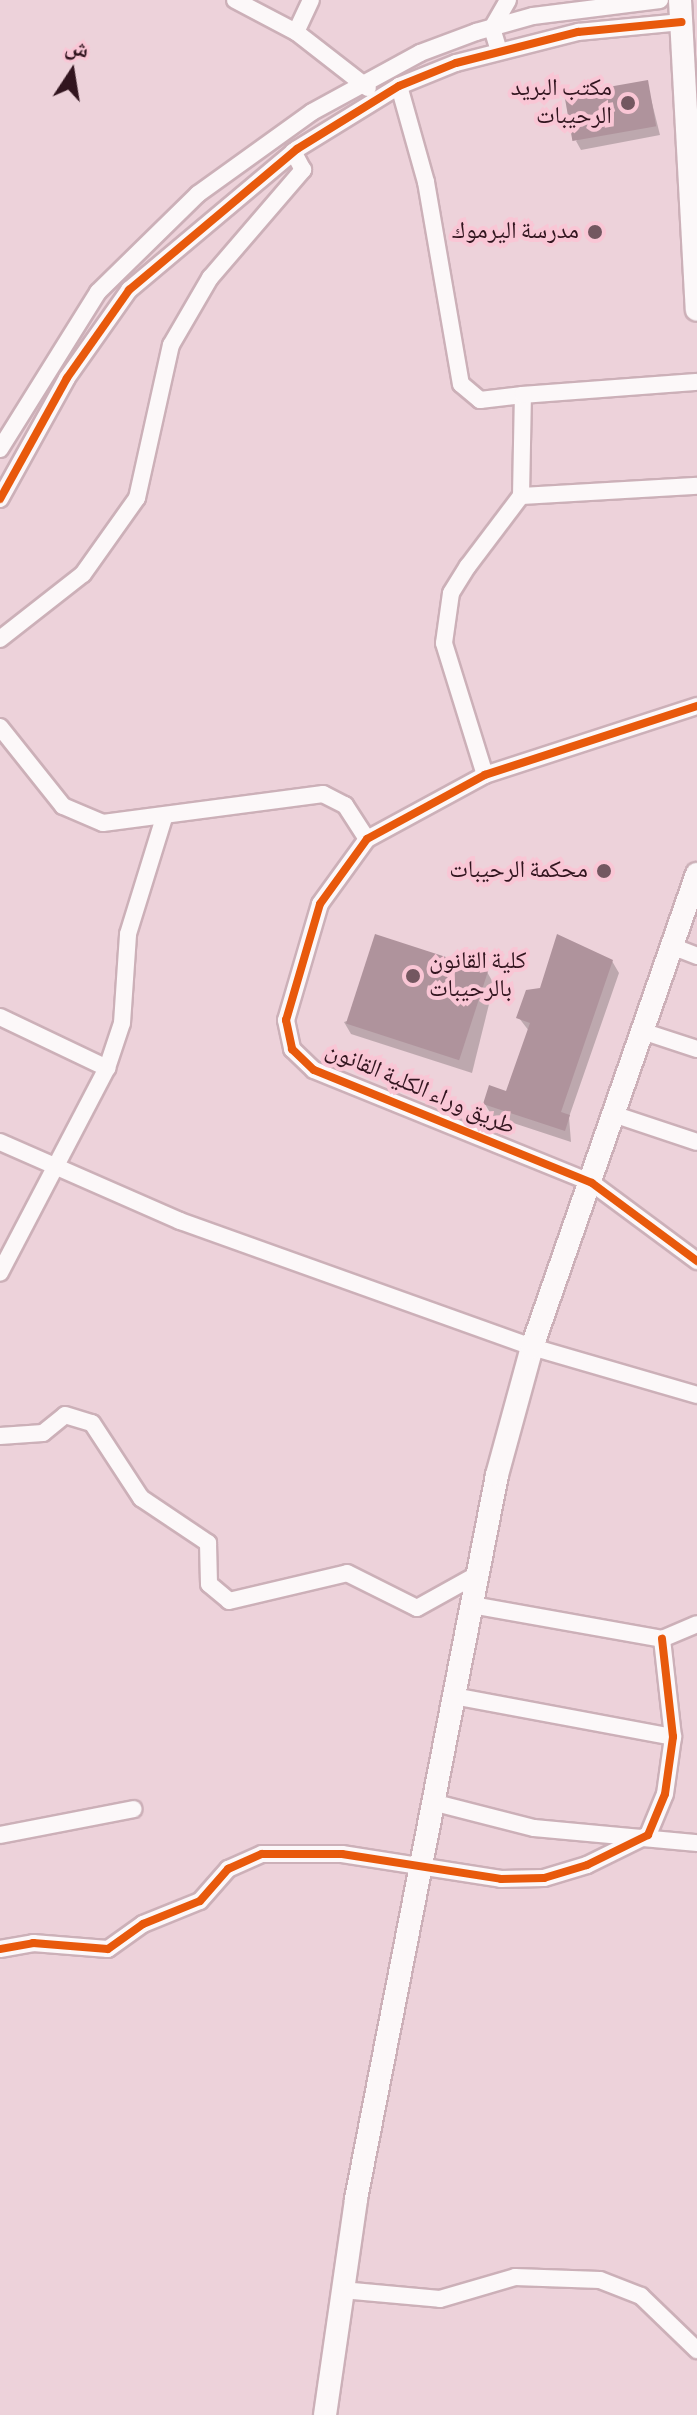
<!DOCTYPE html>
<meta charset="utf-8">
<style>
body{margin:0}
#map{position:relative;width:697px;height:2415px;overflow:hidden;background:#edd2da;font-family:"Alegreya Sans","Noto Naskh Arabic",sans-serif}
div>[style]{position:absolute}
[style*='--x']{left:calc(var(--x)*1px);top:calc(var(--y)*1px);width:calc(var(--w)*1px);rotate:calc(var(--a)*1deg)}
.shadow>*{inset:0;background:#0003}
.building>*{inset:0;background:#af939c;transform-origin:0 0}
.roads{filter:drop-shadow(2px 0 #ccb0b8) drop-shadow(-2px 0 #ccb0b8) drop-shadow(0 2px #ccb0b8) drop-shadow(0 -2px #ccb0b8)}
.minor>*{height:16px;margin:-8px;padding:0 8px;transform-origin:8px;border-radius:8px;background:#fcf8f9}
.secondary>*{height:22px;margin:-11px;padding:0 11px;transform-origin:11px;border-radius:11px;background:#fcf8f9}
.cycleway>*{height:8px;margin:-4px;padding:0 4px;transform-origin:4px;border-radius:4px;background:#e8590c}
.dots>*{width:22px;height:22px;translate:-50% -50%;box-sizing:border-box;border:4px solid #f9c6d5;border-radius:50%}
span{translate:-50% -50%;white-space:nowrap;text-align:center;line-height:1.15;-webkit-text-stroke:8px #f9c6d5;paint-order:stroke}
.poi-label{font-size:24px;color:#32151f}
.right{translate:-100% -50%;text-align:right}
.left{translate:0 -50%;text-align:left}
.street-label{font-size:24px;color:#32151f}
.north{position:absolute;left:32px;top:32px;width:80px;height:80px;-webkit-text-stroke:6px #f9c6d5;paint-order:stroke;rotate:12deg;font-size:22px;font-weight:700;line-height:32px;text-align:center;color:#32151f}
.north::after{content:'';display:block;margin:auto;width:28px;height:36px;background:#32151f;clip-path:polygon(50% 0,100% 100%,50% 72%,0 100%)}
</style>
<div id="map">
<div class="shadow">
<i style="clip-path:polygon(647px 83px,660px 135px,581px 150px,576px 141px)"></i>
<i style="clip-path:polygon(612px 961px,619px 973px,569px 1117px,571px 1142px,492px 1116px,485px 1104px,507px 1093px,529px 1031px,519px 1018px,542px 990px)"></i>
<i style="clip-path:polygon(487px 972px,494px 984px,472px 1073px,351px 1034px,344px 1022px)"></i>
</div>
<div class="building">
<i style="left:648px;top:80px;width:47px;height:85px;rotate:80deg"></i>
<i style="left:375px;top:934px;width:119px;height:94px;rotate:18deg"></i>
<i style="clip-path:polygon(557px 934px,613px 960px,561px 1112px,570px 1115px,565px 1131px,483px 1104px,489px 1085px,506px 1091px,530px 1023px,516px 1018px,526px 990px,540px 988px)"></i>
</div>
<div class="roads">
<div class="minor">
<i style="--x:235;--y:0;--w:69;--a:27.7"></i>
<i style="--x:296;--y:32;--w:91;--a:37.9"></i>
<i style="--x:296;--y:32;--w:35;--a:-65"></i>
<i style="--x:499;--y:51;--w:24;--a:-107"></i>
<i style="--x:492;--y:28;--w:32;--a:-60"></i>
<i style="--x:399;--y:86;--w:100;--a:74.3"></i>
<i style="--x:426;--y:182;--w:205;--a:80.2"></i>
<i style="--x:461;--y:384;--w:25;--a:40"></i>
<i style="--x:480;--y:400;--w:43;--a:-6.6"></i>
<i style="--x:0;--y:449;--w:185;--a:-58"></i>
<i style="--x:98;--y:292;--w:140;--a:-44.4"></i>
<i style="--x:198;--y:194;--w:140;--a:-35.7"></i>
<i style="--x:312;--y:112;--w:123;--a:-28.6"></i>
<i style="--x:420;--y:53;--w:60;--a:-20.6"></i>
<i style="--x:476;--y:32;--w:59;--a:-15.7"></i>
<i style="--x:533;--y:16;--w:128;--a:-7.2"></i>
<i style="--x:521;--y:496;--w:101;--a:-88.9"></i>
<i style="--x:523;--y:395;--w:174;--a:-4.3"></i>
<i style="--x:0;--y:499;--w:138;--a:-61"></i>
<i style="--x:67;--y:378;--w:108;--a:-54.8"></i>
<i style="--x:129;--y:290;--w:219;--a:-40"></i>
<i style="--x:297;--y:149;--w:120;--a:-31.7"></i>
<i style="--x:399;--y:86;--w:61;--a:-22"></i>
<i style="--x:456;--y:63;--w:126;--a:-14.3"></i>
<i style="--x:578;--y:32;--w:104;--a:-5.5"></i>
<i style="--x:0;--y:639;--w:105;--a:-38.1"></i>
<i style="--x:83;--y:574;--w:93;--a:-54.6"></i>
<i style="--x:137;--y:498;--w:157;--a:-77.5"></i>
<i style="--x:171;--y:345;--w:78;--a:-59.8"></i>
<i style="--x:210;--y:278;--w:143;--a:-49.3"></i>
<i style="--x:303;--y:170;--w:21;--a:-118"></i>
<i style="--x:697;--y:706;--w:223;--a:162"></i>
<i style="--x:485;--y:775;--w:134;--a:151.5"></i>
<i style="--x:367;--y:839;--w:80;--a:125.9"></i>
<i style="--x:320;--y:904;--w:121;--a:106.3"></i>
<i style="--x:286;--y:1020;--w:30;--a:78"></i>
<i style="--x:292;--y:1049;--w:30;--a:44"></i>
<i style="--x:314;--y:1070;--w:300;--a:22.1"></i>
<i style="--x:592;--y:1183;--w:131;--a:36.6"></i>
<i style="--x:0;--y:727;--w:101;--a:51.4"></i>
<i style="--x:63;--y:806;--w:43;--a:23"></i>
<i style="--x:103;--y:823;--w:222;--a:-7.5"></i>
<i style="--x:323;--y:794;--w:25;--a:27"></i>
<i style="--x:345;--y:805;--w:40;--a:57.1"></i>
<i style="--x:485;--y:775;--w:138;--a:-107.3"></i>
<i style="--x:444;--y:643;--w:50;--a:-82"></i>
<i style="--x:451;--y:593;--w:32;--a:-58"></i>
<i style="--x:468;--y:566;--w:88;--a:-52.9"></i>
<i style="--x:521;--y:496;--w:176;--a:-3.3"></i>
<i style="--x:674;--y:947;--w:25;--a:21"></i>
<i style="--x:0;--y:1017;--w:119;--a:25.5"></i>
<i style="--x:107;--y:1068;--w:231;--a:117.6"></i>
<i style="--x:645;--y:1032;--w:55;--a:18.1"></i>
<i style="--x:107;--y:1068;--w:47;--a:-71.6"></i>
<i style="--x:122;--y:1023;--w:89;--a:-86.1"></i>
<i style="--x:128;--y:934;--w:121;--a:-72.8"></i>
<i style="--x:616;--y:1115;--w:85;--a:18.4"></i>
<i style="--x:0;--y:1142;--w:197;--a:23.7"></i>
<i style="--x:180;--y:1221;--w:374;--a:19.7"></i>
<i style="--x:532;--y:1347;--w:172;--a:16.2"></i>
<i style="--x:0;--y:1436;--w:43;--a:-4"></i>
<i style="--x:43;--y:1433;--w:28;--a:-39"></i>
<i style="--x:65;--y:1415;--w:28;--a:17"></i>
<i style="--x:92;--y:1423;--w:90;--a:56.8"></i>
<i style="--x:141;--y:1498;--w:81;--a:33.9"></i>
<i style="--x:208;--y:1543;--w:41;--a:88.6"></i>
<i style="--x:209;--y:1584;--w:26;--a:40"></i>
<i style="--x:229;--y:1601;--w:121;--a:-13.3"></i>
<i style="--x:347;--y:1573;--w:78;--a:26.6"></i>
<i style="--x:417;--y:1608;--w:70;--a:-29.1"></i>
<i style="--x:472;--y:1605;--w:193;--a:10.1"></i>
<i style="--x:662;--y:1639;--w:38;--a:-23"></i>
<i style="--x:454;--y:1696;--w:223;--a:10.6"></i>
<i style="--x:432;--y:1802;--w:105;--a:14.3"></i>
<i style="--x:534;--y:1828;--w:164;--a:5.3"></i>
<i style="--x:0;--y:1835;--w:136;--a:-11"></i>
<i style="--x:0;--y:1949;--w:34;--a:-10"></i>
<i style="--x:33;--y:1943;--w:75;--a:4.6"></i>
<i style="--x:108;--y:1949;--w:43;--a:-35.5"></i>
<i style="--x:143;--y:1924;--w:61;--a:-22"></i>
<i style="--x:200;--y:1901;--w:43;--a:-48.8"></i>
<i style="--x:228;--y:1869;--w:37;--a:-24"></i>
<i style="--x:262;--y:1854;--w:80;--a:0"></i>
<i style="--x:342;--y:1854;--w:161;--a:8.9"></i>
<i style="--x:501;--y:1879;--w:43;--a:-1.3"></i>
<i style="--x:544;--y:1878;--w:45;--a:-16.8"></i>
<i style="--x:587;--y:1865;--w:68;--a:-26.2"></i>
<i style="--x:648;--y:1835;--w:44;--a:-67.5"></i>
<i style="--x:665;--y:1794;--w:58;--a:-82"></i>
<i style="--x:673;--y:1737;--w:99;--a:-96.4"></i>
<i style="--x:342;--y:2290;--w:98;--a:5.2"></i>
<i style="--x:440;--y:2299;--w:78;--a:-16.3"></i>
<i style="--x:515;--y:2277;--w:85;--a:2"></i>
<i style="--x:600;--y:2280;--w:44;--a:21.3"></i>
<i style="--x:641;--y:2296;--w:78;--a:44"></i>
</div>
<div class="secondary">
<i style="--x:680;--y:0;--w:310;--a:86.9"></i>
<i style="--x:325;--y:2415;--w:218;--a:-81.8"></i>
<i style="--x:356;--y:2199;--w:738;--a:-78.98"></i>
<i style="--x:497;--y:1475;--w:133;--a:-74.7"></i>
<i style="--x:532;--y:1347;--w:501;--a:-70.77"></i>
</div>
</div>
<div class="cycleway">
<i style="--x:0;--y:499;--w:138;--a:-61"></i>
<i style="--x:67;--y:378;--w:108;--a:-54.8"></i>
<i style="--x:129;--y:290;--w:219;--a:-40"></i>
<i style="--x:297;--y:149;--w:120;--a:-31.7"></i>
<i style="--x:399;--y:86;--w:61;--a:-22"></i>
<i style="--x:456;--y:63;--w:126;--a:-14.3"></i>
<i style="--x:578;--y:32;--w:104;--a:-5.5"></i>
<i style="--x:697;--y:706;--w:223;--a:162"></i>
<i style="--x:485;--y:775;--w:134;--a:151.5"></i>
<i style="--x:367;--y:839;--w:80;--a:125.9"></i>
<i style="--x:320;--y:904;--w:121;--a:106.3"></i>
<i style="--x:286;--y:1020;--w:30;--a:78"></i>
<i style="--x:292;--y:1049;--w:30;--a:44"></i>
<i style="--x:314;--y:1070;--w:300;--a:22.1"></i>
<i style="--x:592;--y:1183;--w:131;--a:36.6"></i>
<i style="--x:0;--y:1949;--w:34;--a:-10"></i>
<i style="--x:33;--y:1943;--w:75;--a:4.6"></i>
<i style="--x:108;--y:1949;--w:43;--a:-35.5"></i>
<i style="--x:143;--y:1924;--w:61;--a:-22"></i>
<i style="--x:200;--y:1901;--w:43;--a:-48.8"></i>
<i style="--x:228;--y:1869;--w:37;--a:-24"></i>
<i style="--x:262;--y:1854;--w:80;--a:0"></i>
<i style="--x:342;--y:1854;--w:161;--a:8.9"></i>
<i style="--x:501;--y:1879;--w:43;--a:-1.3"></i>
<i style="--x:544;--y:1878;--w:45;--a:-16.8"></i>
<i style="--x:587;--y:1865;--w:68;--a:-26.2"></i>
<i style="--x:648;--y:1835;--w:44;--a:-67.5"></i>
<i style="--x:665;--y:1794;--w:58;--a:-82"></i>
<i style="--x:673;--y:1737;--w:99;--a:-96.4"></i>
</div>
<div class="dots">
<i style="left:628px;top:103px;background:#735760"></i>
<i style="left:595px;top:232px;background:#735760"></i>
<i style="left:604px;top:871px;background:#735760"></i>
<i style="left:413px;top:976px;background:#735760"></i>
</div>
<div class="poi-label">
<span class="right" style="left:612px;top:103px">مكتب البريد<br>الرحيبات</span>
<span class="right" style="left:579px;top:232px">مدرسة اليرموك</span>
<span class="right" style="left:588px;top:871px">محكمة الرحيبات</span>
<span class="left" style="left:429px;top:976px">كلية القانون<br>بالرحيبات</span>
</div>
<div class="street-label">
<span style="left:420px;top:1089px;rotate:23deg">طريق وراء الكلية القانون</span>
</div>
<div class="north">ش</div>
</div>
